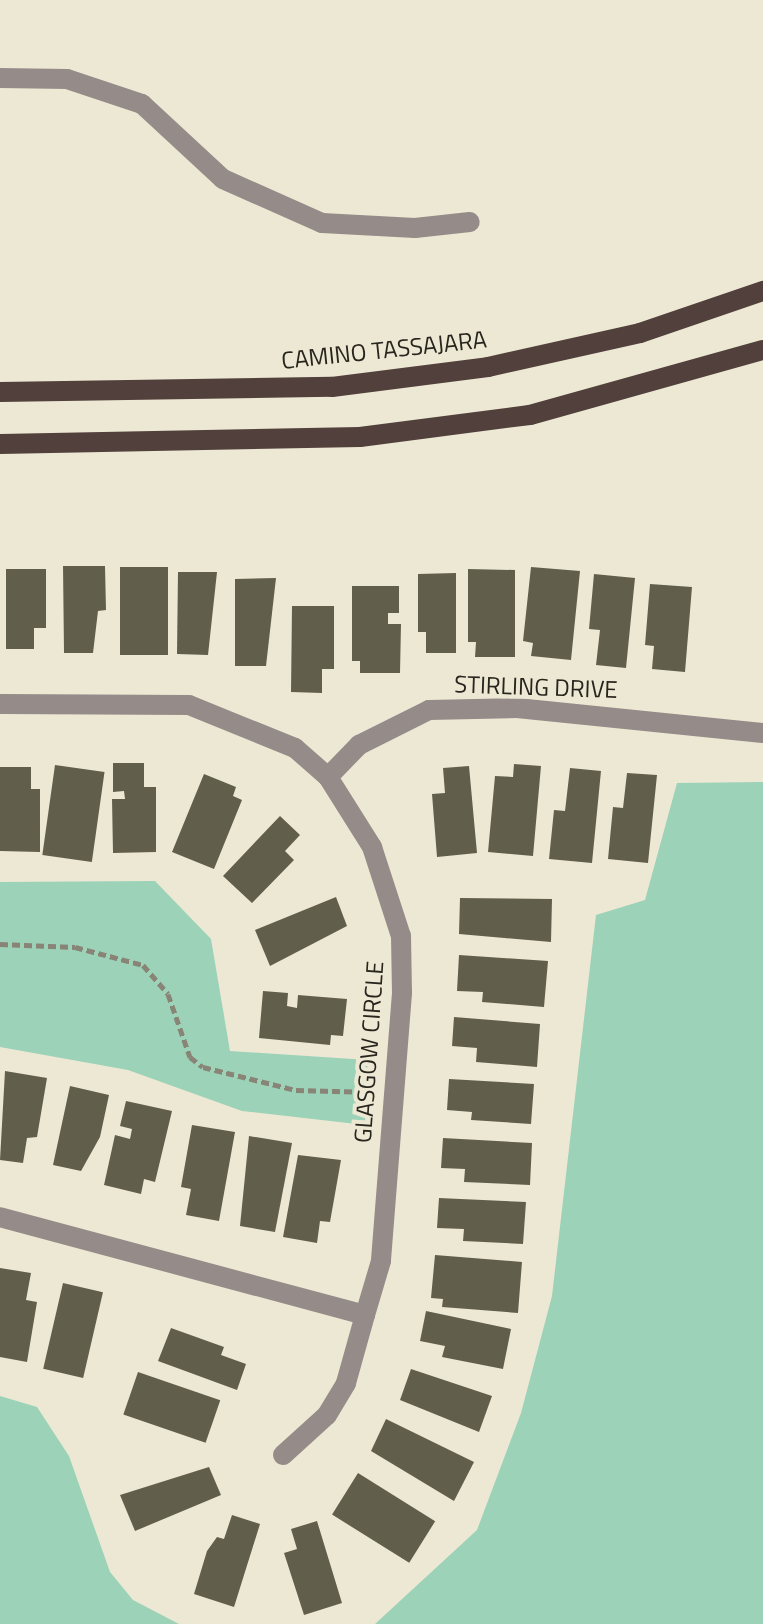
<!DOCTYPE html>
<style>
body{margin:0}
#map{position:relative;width:763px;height:1624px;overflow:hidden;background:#ede8d4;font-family:"Titillium Web",sans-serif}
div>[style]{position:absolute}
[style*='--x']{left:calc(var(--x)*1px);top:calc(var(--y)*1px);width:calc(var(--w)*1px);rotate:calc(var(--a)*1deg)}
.green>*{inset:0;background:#9bd2b8}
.building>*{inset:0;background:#625e4c;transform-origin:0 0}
.path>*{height:5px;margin-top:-2.5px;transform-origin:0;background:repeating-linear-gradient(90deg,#888476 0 8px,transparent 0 12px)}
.minor>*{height:20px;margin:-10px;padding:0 10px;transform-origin:10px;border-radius:10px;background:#958b88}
.major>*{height:20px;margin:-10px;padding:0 10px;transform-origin:10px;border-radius:10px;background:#51403c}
span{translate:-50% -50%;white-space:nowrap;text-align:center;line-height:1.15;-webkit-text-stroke:8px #ede8d4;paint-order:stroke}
.street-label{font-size:24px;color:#27251d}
</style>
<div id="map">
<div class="green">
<i style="clip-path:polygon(763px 782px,763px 1624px,375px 1624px,477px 1530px,521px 1413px,552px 1296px,596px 915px,645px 900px,677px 783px)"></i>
<i style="clip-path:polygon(155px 881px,211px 939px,230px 1051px,368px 1060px,365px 1125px,242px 1111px,128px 1070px,0 1047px,0 882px)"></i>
<i style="clip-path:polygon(0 1396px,37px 1407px,69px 1456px,110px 1572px,133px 1600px,179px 1624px,0 1624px)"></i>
</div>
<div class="building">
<i style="clip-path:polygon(63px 566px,105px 566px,106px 610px,98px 611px,93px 653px,64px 653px)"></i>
<i style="left:120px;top:567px;width:48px;height:88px"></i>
<i style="clip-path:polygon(531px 567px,580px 571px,571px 660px,531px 656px,533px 643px,523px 641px)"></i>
<i style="clip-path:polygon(6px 569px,46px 569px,46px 628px,34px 628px,34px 649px,6px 649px)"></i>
<i style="clip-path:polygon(468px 569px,515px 570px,515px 657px,475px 657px,476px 642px,468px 642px)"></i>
<i style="clip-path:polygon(178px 572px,217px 572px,208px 655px,177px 654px)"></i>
<i style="clip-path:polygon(456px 573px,456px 653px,426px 653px,426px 632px,418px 632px,418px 574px)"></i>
<i style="clip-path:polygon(594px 574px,635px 578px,626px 668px,596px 665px,600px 630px,589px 629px)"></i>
<i style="clip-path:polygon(276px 578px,266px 666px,235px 666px,235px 579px)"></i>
<i style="clip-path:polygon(650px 584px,692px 587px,685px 672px,652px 669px,654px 646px,645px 645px)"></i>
<i style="clip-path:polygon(352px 586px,399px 586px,399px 613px,388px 613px,388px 624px,401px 624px,400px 673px,360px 673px,360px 661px,352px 661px)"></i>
<i style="clip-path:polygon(292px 606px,334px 606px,334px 669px,322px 669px,322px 693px,291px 692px)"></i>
<i style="clip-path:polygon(113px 763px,144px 763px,144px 787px,156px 787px,156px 852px,113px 853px,112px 799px,125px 799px,124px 791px,113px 792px)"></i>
<i style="clip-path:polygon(514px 764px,541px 766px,533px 856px,488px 852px,495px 776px,513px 777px)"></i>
<i style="left:55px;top:765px;width:50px;height:91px;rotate:8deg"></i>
<i style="clip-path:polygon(469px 766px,477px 853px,437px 857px,432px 794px,445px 793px,443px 768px)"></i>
<i style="clip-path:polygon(0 767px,31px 767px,31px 789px,40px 789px,40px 852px,0 851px)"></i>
<i style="clip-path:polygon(570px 768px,601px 771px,592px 863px,549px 859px,554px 810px,565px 811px)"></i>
<i style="clip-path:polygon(627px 773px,657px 775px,648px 863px,608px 859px,613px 807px,623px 808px)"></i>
<i style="clip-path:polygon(204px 774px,236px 787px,233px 796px,242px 800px,214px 869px,172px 852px)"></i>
<i style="clip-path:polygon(280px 816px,300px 835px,285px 851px,294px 860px,252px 903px,223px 876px)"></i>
<i style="clip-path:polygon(336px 897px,347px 926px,270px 966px,255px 930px)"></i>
<i style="clip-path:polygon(460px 898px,552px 899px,551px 942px,459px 934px)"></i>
<i style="clip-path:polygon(459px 955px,548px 961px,544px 1007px,482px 1002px,483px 992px,457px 991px)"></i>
<i style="clip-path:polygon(263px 991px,288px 993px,287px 1006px,297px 1008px,298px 995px,347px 999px,343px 1036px,331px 1035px,330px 1045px,259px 1038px)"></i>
<i style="clip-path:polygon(454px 1017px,540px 1024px,537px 1067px,476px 1062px,477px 1048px,452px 1046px)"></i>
<i style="clip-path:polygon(5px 1071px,47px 1078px,37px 1137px,27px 1138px,23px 1163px,0 1160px)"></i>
<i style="clip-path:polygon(449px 1079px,534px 1084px,531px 1124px,471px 1120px,472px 1112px,447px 1110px)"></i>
<i style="clip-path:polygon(70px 1086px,109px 1095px,100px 1137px,81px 1171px,53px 1165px)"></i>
<i style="clip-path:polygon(126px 1101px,172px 1111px,155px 1182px,144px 1179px,141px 1194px,104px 1185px,115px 1135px,130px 1139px,132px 1129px,120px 1126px)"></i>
<i style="clip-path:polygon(192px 1125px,235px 1132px,219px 1221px,186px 1215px,191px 1189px,181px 1187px)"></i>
<i style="clip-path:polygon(249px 1136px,292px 1143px,275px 1232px,240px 1226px)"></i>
<i style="clip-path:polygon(443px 1138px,532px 1143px,530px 1185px,464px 1182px,465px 1169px,441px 1168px)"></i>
<i style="clip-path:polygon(298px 1155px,341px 1160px,330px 1222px,320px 1221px,317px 1243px,283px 1237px)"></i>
<i style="clip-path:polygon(439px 1198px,526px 1202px,523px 1244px,463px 1241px,464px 1229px,437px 1228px)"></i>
<i style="clip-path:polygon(435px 1255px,522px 1262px,518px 1313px,442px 1307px,443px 1299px,431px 1298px)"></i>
<i style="clip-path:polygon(0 1268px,31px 1273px,26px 1300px,37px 1302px,27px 1362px,0 1357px)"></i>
<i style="left:63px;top:1283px;width:41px;height:88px;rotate:13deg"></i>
<i style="clip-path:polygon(426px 1311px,511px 1329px,503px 1369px,442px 1357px,445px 1346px,420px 1341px)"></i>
<i style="clip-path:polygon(171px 1328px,224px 1347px,221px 1355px,246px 1364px,237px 1390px,158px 1361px)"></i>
<i style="clip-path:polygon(411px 1369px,492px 1396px,479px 1432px,400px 1400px)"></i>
<i style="left:138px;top:1372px;width:87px;height:45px;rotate:19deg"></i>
<i style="clip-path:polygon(386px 1419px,474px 1462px,454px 1501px,371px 1451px)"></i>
<i style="clip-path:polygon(209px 1467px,221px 1495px,135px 1531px,120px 1495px)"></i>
<i style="left:358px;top:1473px;width:91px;height:49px;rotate:32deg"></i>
<i style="clip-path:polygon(232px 1515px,260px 1524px,234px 1607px,194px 1594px,207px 1551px,217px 1537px,224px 1539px)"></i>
<i style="clip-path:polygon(317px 1521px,342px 1603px,304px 1615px,284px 1553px,297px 1549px,291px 1529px)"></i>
</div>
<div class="path">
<i style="--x:0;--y:944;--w:75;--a:2.3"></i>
<i style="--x:75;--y:947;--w:70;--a:14.8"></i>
<i style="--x:143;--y:965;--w:38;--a:49"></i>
<i style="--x:168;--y:994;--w:67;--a:70.8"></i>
<i style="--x:190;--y:1057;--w:16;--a:38"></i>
<i style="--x:203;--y:1067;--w:96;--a:13.9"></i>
<i style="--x:296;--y:1090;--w:78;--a:1.5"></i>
</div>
<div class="minor">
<i style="--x:0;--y:78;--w:67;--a:0.9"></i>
<i style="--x:67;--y:79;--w:79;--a:18.4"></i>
<i style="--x:142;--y:104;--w:110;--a:42.8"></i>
<i style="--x:223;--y:179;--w:108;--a:24"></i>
<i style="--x:322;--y:223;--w:93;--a:3.1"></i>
<i style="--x:415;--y:228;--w:55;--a:-6.2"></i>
<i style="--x:0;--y:704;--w:189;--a:0.3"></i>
<i style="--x:189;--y:705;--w:114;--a:22.1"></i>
<i style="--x:295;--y:748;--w:44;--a:41.3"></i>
<i style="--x:328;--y:777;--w:83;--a:57.8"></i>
<i style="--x:372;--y:847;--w:94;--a:72"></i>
<i style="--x:401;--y:936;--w:57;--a:89"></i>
<i style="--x:402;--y:993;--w:269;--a:94.5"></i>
<i style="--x:381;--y:1261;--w:56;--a:106.5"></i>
<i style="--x:365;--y:1315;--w:378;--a:-165"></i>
<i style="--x:328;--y:777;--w:45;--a:-45.9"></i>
<i style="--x:359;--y:745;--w:78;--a:-26.6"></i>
<i style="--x:429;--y:710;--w:88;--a:-1.3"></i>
<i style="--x:517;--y:708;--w:247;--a:5.8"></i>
<i style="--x:283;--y:1455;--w:59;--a:-42.3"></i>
<i style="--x:327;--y:1415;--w:37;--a:-59"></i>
<i style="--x:346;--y:1383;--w:71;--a:-74.4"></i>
</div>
<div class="major">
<i style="--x:0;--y:392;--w:332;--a:-0.9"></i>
<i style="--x:332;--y:387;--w:157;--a:-7.3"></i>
<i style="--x:488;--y:367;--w:156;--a:-12.6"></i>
<i style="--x:640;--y:333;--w:130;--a:-18.9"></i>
<i style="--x:0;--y:444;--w:360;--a:-1.1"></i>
<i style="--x:360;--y:437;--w:171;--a:-7.4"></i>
<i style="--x:530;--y:415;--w:242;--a:-15.6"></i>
</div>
<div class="street-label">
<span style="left:384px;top:350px;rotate:-6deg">CAMINO TASSAJARA</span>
<span style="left:536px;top:687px;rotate:2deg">STIRLING DRIVE</span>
<span style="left:369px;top:1052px;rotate:-86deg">GLASGOW CIRCLE</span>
</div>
</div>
